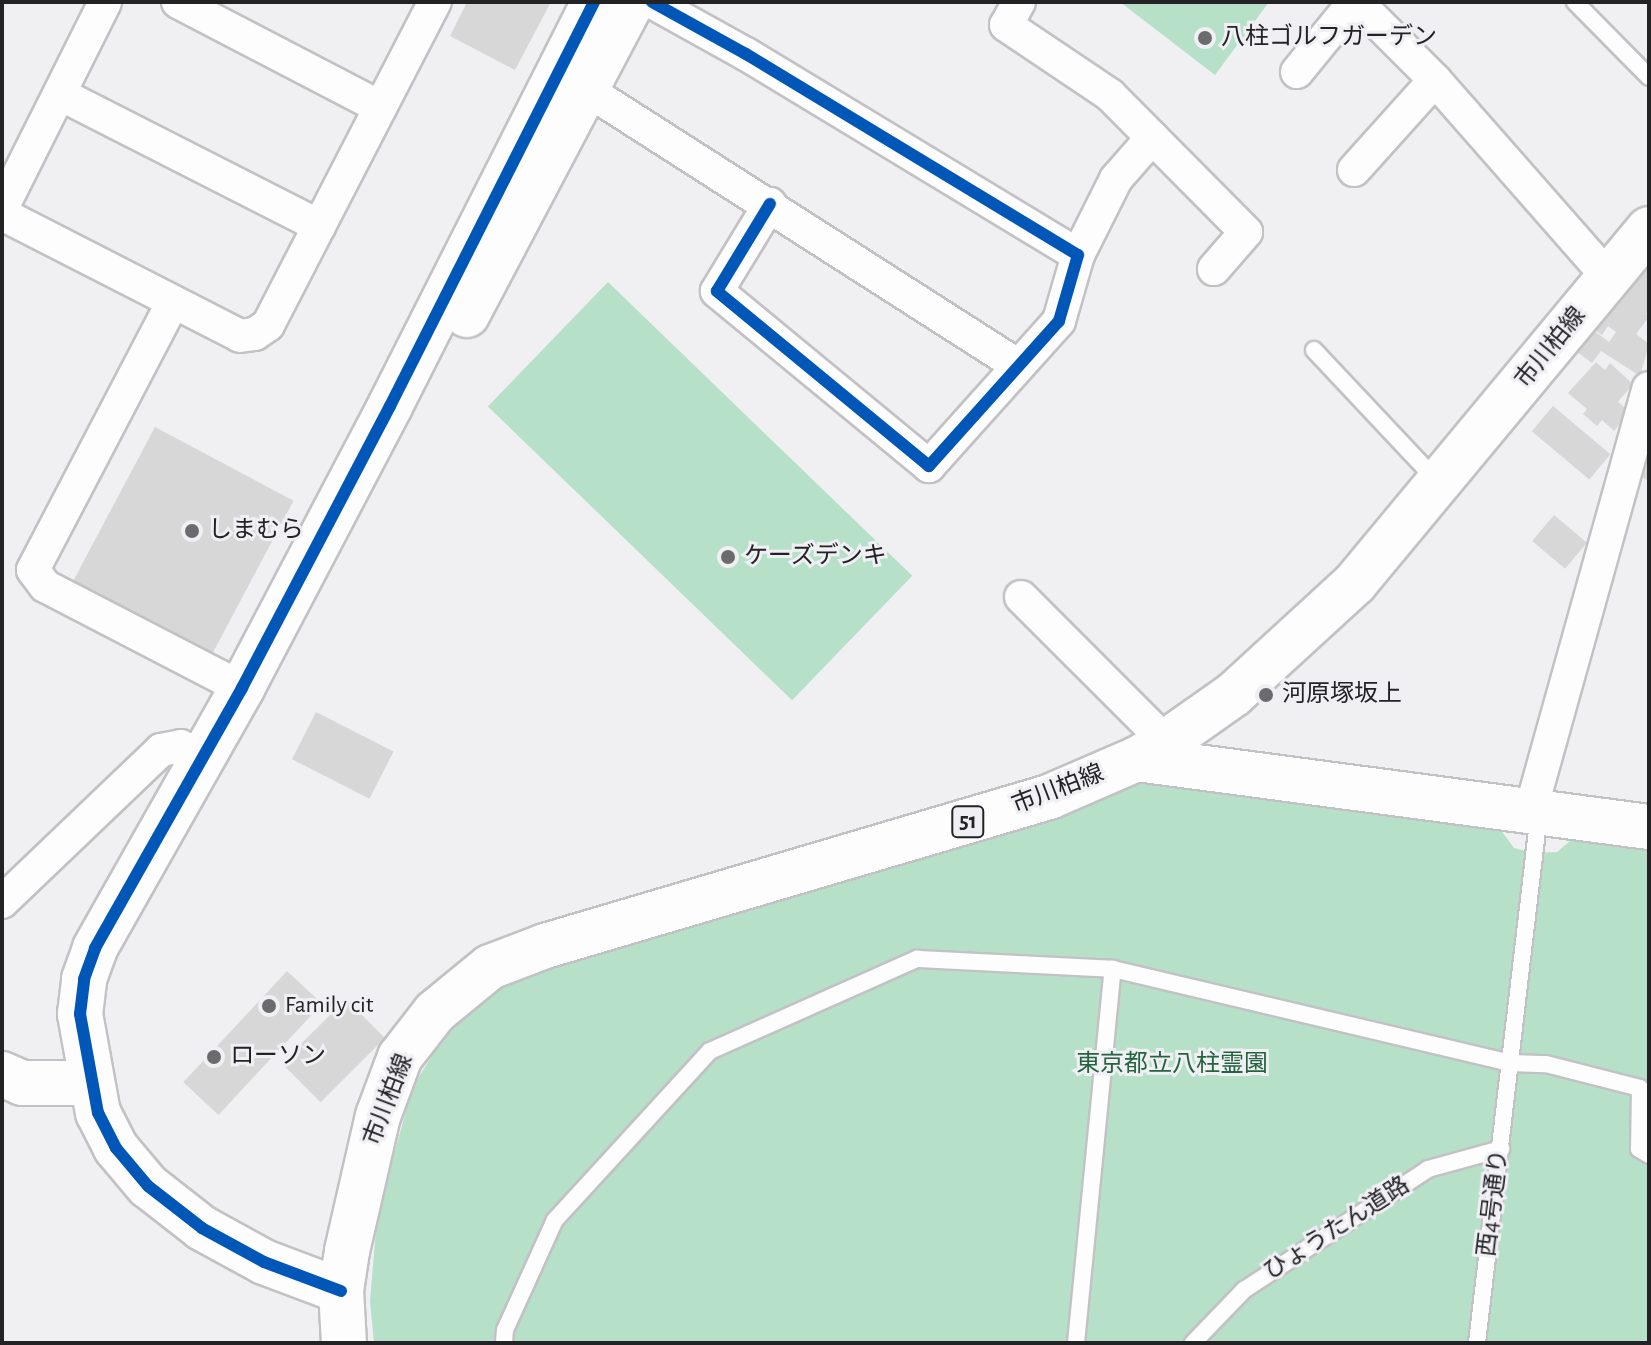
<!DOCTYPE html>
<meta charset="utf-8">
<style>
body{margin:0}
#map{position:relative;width:1651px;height:1345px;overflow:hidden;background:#f0f0f3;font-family:"Alegreya Sans","Noto Sans JP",sans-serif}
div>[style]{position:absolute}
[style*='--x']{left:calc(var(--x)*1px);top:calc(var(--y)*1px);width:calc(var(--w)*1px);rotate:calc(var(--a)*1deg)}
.green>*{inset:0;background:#b6e0c8;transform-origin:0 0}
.building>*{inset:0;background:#d7d7d8;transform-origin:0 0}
.roads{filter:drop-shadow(2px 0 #c2c2c4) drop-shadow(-2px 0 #c2c2c4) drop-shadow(0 2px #c2c2c4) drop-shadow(0 -2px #c2c2c4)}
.lane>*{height:16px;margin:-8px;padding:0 8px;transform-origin:8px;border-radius:8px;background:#fdfdfd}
.street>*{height:32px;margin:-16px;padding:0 16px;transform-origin:16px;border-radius:16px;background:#fdfdfd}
.secondary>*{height:44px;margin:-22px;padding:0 22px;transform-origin:22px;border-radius:22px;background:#fdfdfd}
.primary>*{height:44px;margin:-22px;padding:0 22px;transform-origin:22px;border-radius:22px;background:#fdfdfd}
.cycleway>*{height:12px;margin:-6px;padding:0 6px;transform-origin:6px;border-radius:6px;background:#0057b8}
.dots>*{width:22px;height:22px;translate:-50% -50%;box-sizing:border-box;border:4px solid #efeff4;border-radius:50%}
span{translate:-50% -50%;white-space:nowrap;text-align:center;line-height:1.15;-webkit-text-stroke:6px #efeff4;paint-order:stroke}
.shield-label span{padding:2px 6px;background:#efeff4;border:2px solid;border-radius:6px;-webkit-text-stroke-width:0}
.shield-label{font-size:22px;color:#232325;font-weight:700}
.poi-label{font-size:24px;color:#232325}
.left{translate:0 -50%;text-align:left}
.street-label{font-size:24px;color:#232325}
.park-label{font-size:24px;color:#256341}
.frame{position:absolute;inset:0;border:4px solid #232325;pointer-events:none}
</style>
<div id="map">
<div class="green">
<i style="clip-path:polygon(1120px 2px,1269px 2px,1215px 75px)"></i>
<i style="left:608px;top:282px;width:423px;height:173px;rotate:44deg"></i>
<i style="clip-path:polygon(1140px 781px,1492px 818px,1514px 848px,1534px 853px,1557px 852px,1583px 830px,1649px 837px,1649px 1343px,374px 1343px,370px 1301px,377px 1218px,412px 1088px,450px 1027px,498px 990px,548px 969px,926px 858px)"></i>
</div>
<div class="building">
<i style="clip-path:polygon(467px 2px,551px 2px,515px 70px,450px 36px)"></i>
<i style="clip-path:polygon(1638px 265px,1649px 268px,1649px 309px,1646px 314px,1649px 317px,1636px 334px,1649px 344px,1640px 376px,1601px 351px,1592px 363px,1573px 349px,1589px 327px,1609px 342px,1616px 332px,1608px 326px,1602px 335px,1588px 325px)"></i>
<i style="clip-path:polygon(1596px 362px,1605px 370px,1610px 363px,1633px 384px,1618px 402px,1630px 412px,1614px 431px,1602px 420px,1597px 426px,1583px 414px,1587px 409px,1568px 393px)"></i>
<i style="left:1553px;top:406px;width:75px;height:33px;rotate:40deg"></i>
<i style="left:155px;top:427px;width:157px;height:180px;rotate:28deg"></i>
<i style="clip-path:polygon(1645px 460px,1649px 460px,1649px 481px,1639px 476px)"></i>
<i style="left:1554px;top:515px;width:43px;height:34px;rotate:40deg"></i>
<i style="left:316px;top:712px;width:87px;height:53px;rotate:27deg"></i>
<i style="left:287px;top:971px;width:48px;height:152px;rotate:43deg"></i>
<i style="left:346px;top:999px;width:55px;height:91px;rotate:45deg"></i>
</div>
<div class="roads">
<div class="lane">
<i style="--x:1575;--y:2;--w:105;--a:45.4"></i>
<i style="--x:1314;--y:350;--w:178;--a:46.8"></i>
<i style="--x:504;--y:1343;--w:13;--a:-86"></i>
<i style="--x:505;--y:1330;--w:121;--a:-65.6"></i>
<i style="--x:555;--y:1220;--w:229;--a:-47.5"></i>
<i style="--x:710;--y:1051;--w:227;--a:-24"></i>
<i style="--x:917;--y:959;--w:196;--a:2.9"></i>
<i style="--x:1113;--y:969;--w:409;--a:13.3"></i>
<i style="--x:1511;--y:1063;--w:35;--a:2"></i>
<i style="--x:1546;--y:1064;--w:97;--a:14.3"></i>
<i style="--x:1640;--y:1088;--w:61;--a:90.9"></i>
<i style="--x:1639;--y:1149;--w:12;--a:31"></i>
<i style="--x:1076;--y:1343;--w:376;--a:-84.4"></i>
<i style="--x:1193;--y:1343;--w:74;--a:-46.1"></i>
<i style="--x:1244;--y:1290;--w:220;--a:-33.3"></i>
<i style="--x:1428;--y:1169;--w:76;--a:-15.3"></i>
<i style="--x:1477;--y:1343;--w:533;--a:-83.32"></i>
</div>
<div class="street">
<i style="--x:178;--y:2;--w:228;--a:27.5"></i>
<i style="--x:652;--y:2;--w:107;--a:29"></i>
<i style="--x:746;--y:54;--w:388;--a:31.2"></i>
<i style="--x:1078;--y:255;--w:69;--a:106.1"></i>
<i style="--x:1059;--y:321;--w:195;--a:131.9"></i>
<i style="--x:929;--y:466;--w:275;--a:-140.5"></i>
<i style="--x:717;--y:291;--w:102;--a:-58.7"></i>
<i style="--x:1019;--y:2;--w:26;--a:119"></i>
<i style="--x:1006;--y:25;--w:125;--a:33.9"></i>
<i style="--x:1110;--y:95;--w:193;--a:45.2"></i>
<i style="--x:1246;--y:232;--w:49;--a:130.9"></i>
<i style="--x:1357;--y:2;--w:110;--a:45"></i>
<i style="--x:1435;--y:80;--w:264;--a:48.7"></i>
<i style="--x:1297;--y:72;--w:90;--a:-50.8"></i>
<i style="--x:587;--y:90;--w:510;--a:32.6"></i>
<i style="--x:60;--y:94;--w:291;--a:27"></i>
<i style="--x:1354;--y:170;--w:121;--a:-48"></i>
<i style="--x:2;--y:208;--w:230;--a:-63.4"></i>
<i style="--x:2;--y:214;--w:267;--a:27.1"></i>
<i style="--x:240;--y:336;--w:15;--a:-8"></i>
<i style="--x:255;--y:334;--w:16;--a:-35"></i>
<i style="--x:268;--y:325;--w:364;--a:-62.7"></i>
<i style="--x:1078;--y:255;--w:85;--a:-63.4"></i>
<i style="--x:1116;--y:179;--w:55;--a:-48.7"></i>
<i style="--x:173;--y:302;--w:302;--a:117.6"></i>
<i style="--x:33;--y:570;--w:20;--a:53"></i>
<i style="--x:45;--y:586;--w:222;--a:27.4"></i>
<i style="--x:1021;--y:597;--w:205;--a:45"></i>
<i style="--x:1530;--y:813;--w:441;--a:-74.4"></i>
<i style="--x:2;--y:902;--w:220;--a:-43.7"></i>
<i style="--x:161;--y:750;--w:20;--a:-11"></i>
<i style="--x:181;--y:746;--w:24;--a:30"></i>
</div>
<div class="secondary">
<i style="--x:467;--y:315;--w:354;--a:-62.2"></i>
<i style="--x:1137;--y:759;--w:516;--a:7.57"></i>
<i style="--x:2;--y:1074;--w:22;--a:24"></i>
<i style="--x:22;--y:1083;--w:68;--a:0"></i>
<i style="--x:341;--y:1291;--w:82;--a:-159.4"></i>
<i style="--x:264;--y:1262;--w:71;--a:-151.3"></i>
<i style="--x:202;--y:1228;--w:68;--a:-142.1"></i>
<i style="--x:148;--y:1186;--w:50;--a:-130.1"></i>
<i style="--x:116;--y:1148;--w:39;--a:-117"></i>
<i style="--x:98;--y:1113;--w:101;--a:-100.3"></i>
<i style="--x:80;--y:1014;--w:35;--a:-83"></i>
<i style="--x:84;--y:979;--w:33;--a:-70"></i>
<i style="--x:95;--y:948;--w:299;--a:-60.5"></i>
<i style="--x:242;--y:688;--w:318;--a:-62.3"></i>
<i style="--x:390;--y:406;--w:453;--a:-63.2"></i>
</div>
<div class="primary">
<i style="--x:344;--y:1343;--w:52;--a:-93.3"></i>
<i style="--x:341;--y:1291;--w:40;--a:-81.5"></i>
<i style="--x:347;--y:1251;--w:139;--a:-77.1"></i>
<i style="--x:378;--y:1116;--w:63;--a:-69.6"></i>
<i style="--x:400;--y:1057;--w:57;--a:-52.1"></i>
<i style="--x:435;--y:1012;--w:71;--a:-39.3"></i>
<i style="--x:490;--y:967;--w:59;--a:-20.9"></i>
<i style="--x:545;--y:946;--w:526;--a:-16.47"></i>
<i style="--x:1049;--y:797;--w:96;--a:-23.4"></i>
<i style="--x:1137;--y:759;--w:34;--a:-30"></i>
<i style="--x:1166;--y:742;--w:83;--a:-35.2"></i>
<i style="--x:1234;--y:694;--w:164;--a:-42.5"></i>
<i style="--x:1355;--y:583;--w:460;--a:-50.3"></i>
</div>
</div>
<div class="cycleway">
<i style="--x:652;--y:2;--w:107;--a:29"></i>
<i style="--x:746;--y:54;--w:388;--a:31.2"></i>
<i style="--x:1078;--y:255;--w:69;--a:106.1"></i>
<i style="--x:1059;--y:321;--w:195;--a:131.9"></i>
<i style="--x:929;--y:466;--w:275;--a:-140.5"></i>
<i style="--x:717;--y:291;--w:102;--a:-58.7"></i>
<i style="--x:341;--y:1291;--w:82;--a:-159.4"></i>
<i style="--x:264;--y:1262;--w:71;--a:-151.3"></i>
<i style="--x:202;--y:1228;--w:68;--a:-142.1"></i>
<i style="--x:148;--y:1186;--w:50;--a:-130.1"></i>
<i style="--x:116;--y:1148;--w:39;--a:-117"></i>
<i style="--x:98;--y:1113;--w:101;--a:-100.3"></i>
<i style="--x:80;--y:1014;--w:35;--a:-83"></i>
<i style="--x:84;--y:979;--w:33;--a:-70"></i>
<i style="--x:95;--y:948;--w:299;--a:-60.5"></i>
<i style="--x:242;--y:688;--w:318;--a:-62.3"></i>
<i style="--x:390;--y:406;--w:453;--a:-63.2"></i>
</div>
<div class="dots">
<i style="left:1205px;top:38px;background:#6b6b6d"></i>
<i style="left:192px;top:531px;background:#6b6b6d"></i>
<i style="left:728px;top:557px;background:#6b6b6d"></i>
<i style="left:1266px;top:695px;background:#6b6b6d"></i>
<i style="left:269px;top:1006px;background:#6b6b6d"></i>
<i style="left:214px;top:1057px;background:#6b6b6d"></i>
</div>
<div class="shield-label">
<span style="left:968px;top:822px">51</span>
</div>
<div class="poi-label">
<span class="left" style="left:1221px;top:38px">八柱ゴルフガーデン</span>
<span class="left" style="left:208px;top:531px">しまむら</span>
<span class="left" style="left:744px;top:557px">ケーズデンキ</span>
<span class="left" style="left:1282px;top:695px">河原塚坂上</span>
<span class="left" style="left:285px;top:1006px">Family cit</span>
<span class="left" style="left:230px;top:1057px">ローソン</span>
</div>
<div class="street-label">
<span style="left:1551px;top:348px;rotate:-51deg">市川柏線</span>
<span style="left:1058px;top:790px;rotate:-21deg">市川柏線</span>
<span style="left:389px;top:1100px;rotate:-69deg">市川柏線</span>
<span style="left:1494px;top:1203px;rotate:-83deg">西4号通り</span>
<span style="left:1337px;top:1229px;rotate:-33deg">ひょうたん道路</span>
</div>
<div class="park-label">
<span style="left:1172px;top:1065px">東京都立八柱霊園</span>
</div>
<div class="frame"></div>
</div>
